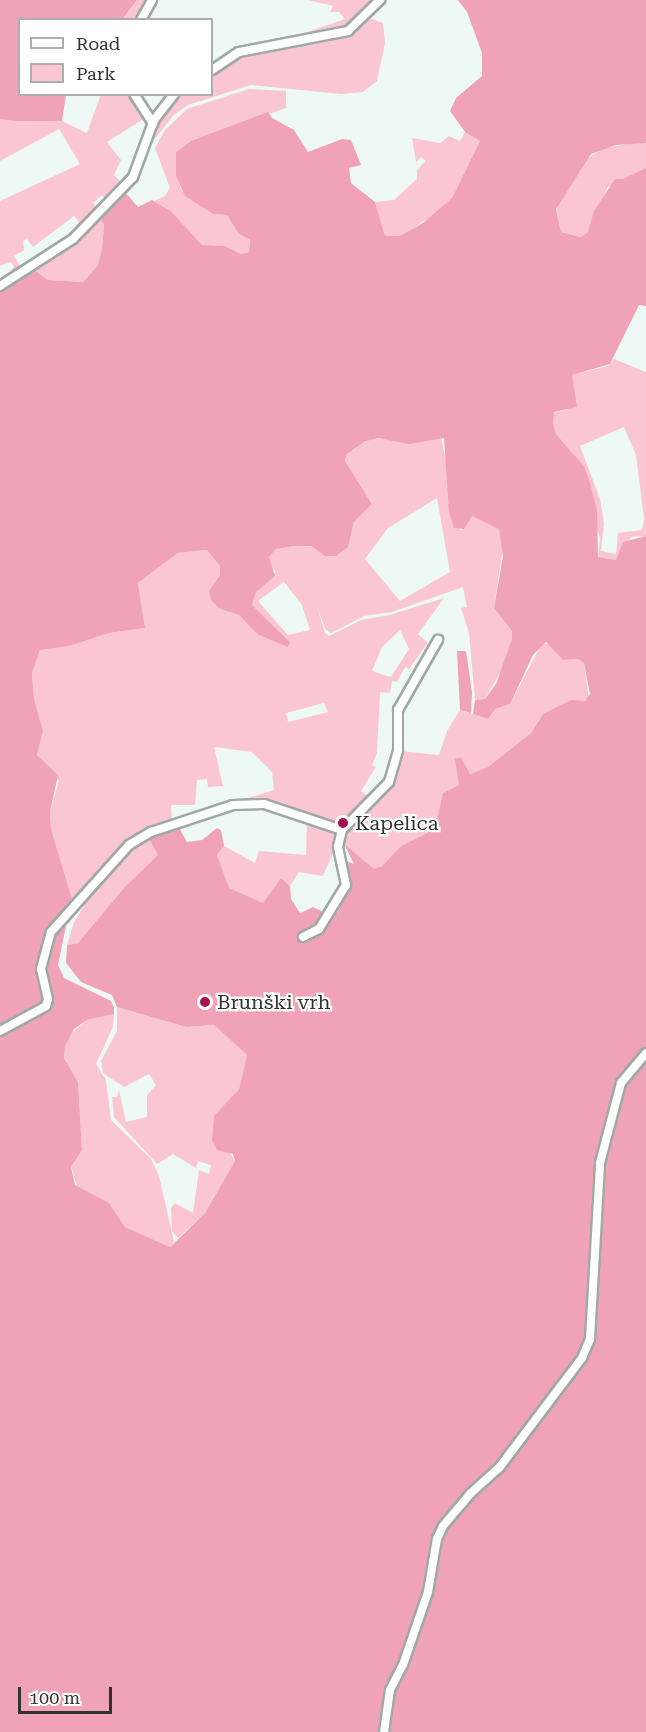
<!DOCTYPE html>
<meta charset="utf-8">
<style>
body{margin:0}
#map{position:relative;width:646px;height:1732px;overflow:hidden;background:#eef9f5;font-family:"Roboto Serif",serif}
div>[style]{position:absolute}
[style*='--x']{left:calc(var(--x)*1px);top:calc(var(--y)*1px);width:calc(var(--w)*1px);rotate:calc(var(--a)*1deg)}
.green>*{inset:0;background:#fac6d2}
.forest>*{inset:0;background:#f0a3b6}
.roads{filter:drop-shadow(2px 0 #9fa9a5) drop-shadow(-2px 0 #9fa9a5) drop-shadow(0 2px #9fa9a5) drop-shadow(0 -2px #9fa9a5)}
.street>*{height:8px;margin:-4px;padding:0 4px;transform-origin:4px;border-radius:4px;background:#fff}
.dots>*{width:16px;height:16px;translate:-50% -50%;box-sizing:border-box;border:3px solid #fff;border-radius:50%}
span{translate:-50% -50%;white-space:nowrap;text-align:center;line-height:1.15;-webkit-text-stroke:4.5px #fff;paint-order:stroke}
.poi-label{font-size:20px;color:#2f3331}
.left{translate:0 -50%;text-align:left}
.legend{position:absolute;left:18px;top:18px;width:195px;height:78px;box-sizing:border-box;background:#fff;border:2px solid #acadad;margin:0;padding:8px 10px;list-style:none;font-size:18px;color:#2f3331}
.legend li{display:flex;align-items:center;gap:12px;height:30px}
.legend b{width:30px;border:2px solid #acadad}
.scale{position:absolute;left:18px;top:1687px;width:94px;height:27px;box-sizing:border-box;border:3px solid #2f3331;border-top:0;padding-left:8px;font-size:18px;line-height:21px;white-space:nowrap;color:#2f3331;-webkit-text-stroke:4px #fff;paint-order:stroke}
</style>
<div id="map">
<div class="green">
<i style="clip-path:polygon(137px 0,148px 0,136px 19px,123px 20px)"></i>
<i style="clip-path:polygon(308px 0,377px 0,347px 28px,287px 39px,345px 19px,339px 12px,330px 12px,333px 6px)"></i>
<i style="clip-path:polygon(372px 19px,383px 23px,385px 43px,377px 81px,363px 92px,341px 94px,251px 85px,188px 105px,174px 115px,149px 146px,156px 126px,175px 99px,181px 95px,212px 94px,212px 73px,234px 59px)"></i>
<i style="clip-path:polygon(249px 89px,286px 91px,286px 108px,191px 141px,176px 152px,176px 175px,182px 191px,213px 214px,227px 215px,238px 233px,250px 240px,249px 252px,241px 254px,225px 246px,202px 245px,171px 211px,154px 201px,165px 196px,170px 188px,155px 148px,165px 130px,187px 109px)"></i>
<i style="clip-path:polygon(evenodd,101px 94px,130px 95px,145px 118px,107px 142px,121px 160px,114px 175px,123px 184px,103px 205px,106px 199px,102px 195px,93px 203px,98px 209px,58px 249px,37px 262px,10px 271px,14px 267px,11px 262px,0 266px,0 201px,80px 164px,59px 129px,0 161px,0 119px,62px 121px,87px 133px,101px 94px,74px 216px,79px 222px,66px 237px,51px 250px,20px 266px,14px 256px,24px 250px,23px 241px,27px 239px,33px 247px,74px 216px)"></i>
<i style="clip-path:polygon(465px 132px,480px 141px,452px 198px,435px 214px,400px 237px,385px 236px,375px 202px,394px 200px,417px 179px,417px 170px,426px 161px,421px 157px,416px 162px,412px 138px,440px 143px,449px 136px,460px 141px)"></i>
<i style="clip-path:polygon(639px 142px,646px 143px,646px 168px,608px 187px,588px 232px,581px 237px,561px 232px,556px 207px,587px 159px,604px 148px)"></i>
<i style="clip-path:polygon(99px 214px,104px 225px,102px 248px,98px 265px,83px 282px,48px 280px,33px 269px,54px 257px)"></i>
<i style="clip-path:polygon(evenodd,614px 359px,646px 372px,646px 536px,631px 537px,616px 560px,598px 557px,600px 538px,574px 454px,556px 434px,553px 423px,553px 413px,569px 409px,572px 375px,608px 366px,614px 359px,624px 427px,636px 455px,644px 519px,642px 530px,618px 533px,616px 554px,601px 551px,604px 523px,600px 499px,580px 446px,624px 427px)"></i>
<i style="clip-path:polygon(evenodd,441px 437px,450px 479px,449px 499px,461px 531px,472px 516px,491px 522px,499px 529px,503px 547px,494px 608px,512px 631px,512px 639px,507px 661px,485px 699px,475px 700px,469px 633px,461px 608px,467px 607px,463px 587px,392px 612px,364px 616px,331px 633px,325px 629px,317px 606px,325px 633px,329px 636px,361px 620px,390px 615px,444px 598px,418px 634px,428px 643px,409px 669px,405px 667px,397px 682px,392px 681px,390px 693px,380px 692px,377px 753px,372px 765px,376px 767px,361px 791px,373px 800px,343px 828px,248px 802px,248px 798px,274px 790px,272px 772px,252px 752px,214px 747px,223px 786px,208px 787px,207px 779px,197px 780px,195px 805px,171px 805px,172px 820px,123px 847px,92px 887px,73px 902px,51px 829px,50px 812px,59px 781px,37px 755px,43px 731px,34px 699px,32px 673px,40px 650px,70px 646px,109px 633px,145px 628px,138px 583px,178px 553px,207px 550px,221px 566px,220px 575px,210px 591px,220px 609px,239px 615px,257px 634px,290px 642px,252px 605px,256px 592px,276px 572px,268px 562px,269px 557px,276px 549px,294px 546px,348px 547px,354px 522px,372px 504px,345px 461px,347px 454px,371px 438px,421px 441px,441px 437px,437px 498px,450px 572px,400px 601px,365px 559px,388px 528px,437px 498px,441px 437px,284px 582px,302px 605px,310px 630px,288px 635px,258px 601px,284px 582px,441px 437px,400px 630px,409px 649px,391px 677px,372px 671px,382px 647px,400px 630px,441px 437px,324px 703px,328px 712px,288px 722px,286px 713px,324px 703px)"></i>
<i style="clip-path:polygon(542px 643px,549px 644px,563px 660px,578px 659px,584px 663px,589px 699px,543px 714px,531px 733px,488px 767px,470px 774px,461px 757px,459px 785px,443px 793px,437px 819px,429px 832px,401px 846px,382px 866px,374px 870px,344px 844px,344px 833px,391px 783px,400px 751px,439px 755px,447px 731px,460px 710px,488px 719px,494px 709px,510px 704px)"></i>
<i style="clip-path:polygon(307px 819px,336px 831px,350px 879px,338px 870px,334px 851px,323px 876px,299px 872px,290px 886px,281px 878px,263px 904px,228px 888px,217px 855px,224px 846px,255px 863px,259px 851px,306px 855px)"></i>
<i style="clip-path:polygon(148px 837px,159px 855px,78px 943px,67px 945px,74px 922px,112px 862px,123px 851px)"></i>
<i style="clip-path:polygon(117px 1007px,186px 1027px,214px 1025px,247px 1055px,239px 1089px,214px 1117px,216px 1132px,235px 1161px,205px 1213px,178px 1238px,172px 1231px,171px 1208px,175px 1203px,193px 1213px,199px 1170px,209px 1174px,211px 1165px,198px 1161px,196px 1168px,173px 1154px,157px 1164px,114px 1117px,112px 1097px,117px 1097px,119px 1090px,126px 1122px,147px 1117px,147px 1095px,156px 1085px,149px 1074px,124px 1087px,103px 1073px,101px 1061px,117px 1031px)"></i>
<i style="clip-path:polygon(114px 1014px,113px 1027px,96px 1064px,106px 1080px,111px 1120px,151px 1159px,159px 1176px,174px 1242px,170px 1247px,125px 1227px,109px 1203px,78px 1189px,71px 1167px,82px 1150px,78px 1082px,64px 1058px,65px 1046px,68px 1036px,87px 1020px)"></i>
</div>
<div class="forest">
<i style="clip-path:polygon(0 0,137px 0,123px 19px,20px 20px,20px 94px,66px 95px,62px 121px,17px 121px,0 119px)"></i>
<i style="clip-path:polygon(458px 0,646px 0,646px 143px,616px 145px,591px 154px,556px 209px,561px 232px,581px 237px,588px 232px,594px 211px,615px 179px,623px 179px,646px 168px,646px 306px,639px 305px,610px 364px,572px 375px,577px 407px,554px 412px,553px 423px,556px 434px,584px 466px,590px 483px,597px 511px,598px 557px,616px 560px,623px 542px,646px 536px,646px 1732px,0 1732px,0 1035px,45px 1012px,50px 1006px,44px 972px,53px 933px,68px 916px,58px 965px,64px 978px,111px 1001px,114px 1008px,114px 1014px,87px 1020px,74px 1029px,65px 1046px,64px 1058px,78px 1082px,82px 1150px,71px 1167px,75px 1185px,109px 1203px,125px 1227px,170px 1247px,205px 1213px,235px 1161px,233px 1154px,217px 1150px,212px 1141px,214px 1116px,239px 1089px,247px 1055px,214px 1025px,186px 1027px,117px 1007px,112px 995px,81px 982px,66px 963px,67px 945px,78px 943px,125px 887px,158px 855px,148px 837px,177px 824px,187px 842px,202px 840px,217px 828px,221px 830px,224px 846px,217px 855px,229px 888px,263px 903px,281px 878px,290px 886px,291px 899px,300px 913px,313px 907px,332px 916px,338px 912px,349px 885px,346px 861px,354px 864px,344px 844px,374px 869px,382px 866px,401px 846px,429px 832px,437px 819px,443px 793px,459px 785px,455px 759px,461px 757px,470px 774px,488px 767px,531px 733px,543px 714px,571px 700px,585px 701px,590px 694px,584px 663px,578px 659px,563px 660px,546px 642px,533px 655px,510px 704px,495px 709px,488px 719px,473px 714px,475px 700px,485px 699px,496px 684px,512px 639px,512px 631px,494px 608px,503px 556px,499px 529px,472px 516px,464px 529px,454px 528px,449px 512px,444px 438px,409px 444px,378px 438px,366px 441px,347px 454px,345px 461px,372px 504px,354px 522px,348px 547px,336px 556px,325px 556px,311px 546px,294px 546px,276px 549px,269px 557px,275px 576px,256px 592px,252px 605px,290px 642px,288px 647px,257px 634px,239px 615px,220px 609px,211px 600px,209px 591px,220px 575px,220px 566px,207px 550px,178px 553px,138px 583px,145px 628px,109px 633px,70px 646px,40px 650px,32px 673px,34px 699px,43px 731px,37px 755px,58px 775px,50px 812px,51px 829px,73px 902px,53px 923px,40px 952px,45px 1001px,42px 1007px,0 1029px,0 290px,33px 269px,48px 280px,83px 282px,98px 265px,102px 248px,104px 225px,99px 214px,124px 191px,138px 207px,152px 200px,171px 211px,202px 245px,225px 246px,241px 254px,249px 252px,250px 240px,238px 233px,227px 215px,213px 214px,185px 196px,176px 176px,176px 152px,191px 141px,268px 112px,272px 118px,294px 130px,308px 152px,342px 139px,351px 140px,361px 165px,349px 168px,351px 183px,375px 202px,385px 236px,400px 236px,423px 223px,452px 198px,480px 141px,465px 132px,450px 111px,456px 98px,482px 76px,482px 53px,467px 12px)"></i>
<i style="clip-path:polygon(457px 651px,466px 651px,472px 692px,471px 713px,460px 710px)"></i>
</div>
<div class="roads">
<div class="street">
<i style="--x:141;--y:20;--w:23;--a:-61"></i>
<i style="--x:212;--y:70;--w:32;--a:-34"></i>
<i style="--x:239;--y:52;--w:111;--a:-10.9"></i>
<i style="--x:348;--y:31;--w:45;--a:-44.1"></i>
<i style="--x:134;--y:94;--w:35;--a:57"></i>
<i style="--x:0;--y:286;--w:87;--a:-32.8"></i>
<i style="--x:73;--y:239;--w:86;--a:-45.9"></i>
<i style="--x:133;--y:177;--w:61;--a:-69.8"></i>
<i style="--x:154;--y:120;--w:33;--a:-52"></i>
<i style="--x:342;--y:830;--w:67;--a:-45.6"></i>
<i style="--x:389;--y:782;--w:33;--a:-74"></i>
<i style="--x:398;--y:750;--w:40;--a:-90"></i>
<i style="--x:398;--y:710;--w:81;--a:-60.3"></i>
<i style="--x:303;--y:937;--w:18;--a:-27"></i>
<i style="--x:319;--y:929;--w:52;--a:-58.5"></i>
<i style="--x:346;--y:885;--w:39;--a:-102"></i>
<i style="--x:338;--y:847;--w:17;--a:-77"></i>
<i style="--x:0;--y:1031;--w:52;--a:-28.5"></i>
<i style="--x:46;--y:1006;--w:7;--a:-74"></i>
<i style="--x:48;--y:999;--w:31;--a:-103"></i>
<i style="--x:41;--y:969;--w:38;--a:-75"></i>
<i style="--x:51;--y:932;--w:117;--a:-48.1"></i>
<i style="--x:129;--y:845;--w:26;--a:-31"></i>
<i style="--x:151;--y:832;--w:86;--a:-18.2"></i>
<i style="--x:233;--y:805;--w:31;--a:-2"></i>
<i style="--x:264;--y:804;--w:82;--a:18.4"></i>
<i style="--x:384;--y:1732;--w:42;--a:-81.9"></i>
<i style="--x:390;--y:1690;--w:28;--a:-63"></i>
<i style="--x:403;--y:1665;--w:77;--a:-71.1"></i>
<i style="--x:428;--y:1592;--w:54;--a:-80.4"></i>
<i style="--x:437;--y:1539;--w:14;--a:-65"></i>
<i style="--x:443;--y:1526;--w:43;--a:-49.7"></i>
<i style="--x:471;--y:1493;--w:38;--a:-42"></i>
<i style="--x:499;--y:1468;--w:138;--a:-53"></i>
<i style="--x:582;--y:1358;--w:21;--a:-67"></i>
<i style="--x:590;--y:1339;--w:176;--a:-86.7"></i>
<i style="--x:600;--y:1163;--w:83;--a:-75.3"></i>
<i style="--x:621;--y:1083;--w:39;--a:-50"></i>
</div>
</div>
<div class="dots">
<i style="left:343px;top:823px;background:#a41251"></i>
<i style="left:205px;top:1002px;background:#a41251"></i>
</div>
<div class="poi-label">
<span class="left" style="left:355px;top:823px">Kapelica</span>
<span class="left" style="left:217px;top:1002px">Brunški vrh</span>
</div>
<ul class="legend">
<li><b style="height:8px;background:#fff"></b>Road</li>
<li><b style="height:16px;background:#fac6d2"></b>Park</li>
</ul>
<div class="scale">100 m</div>
</div>
